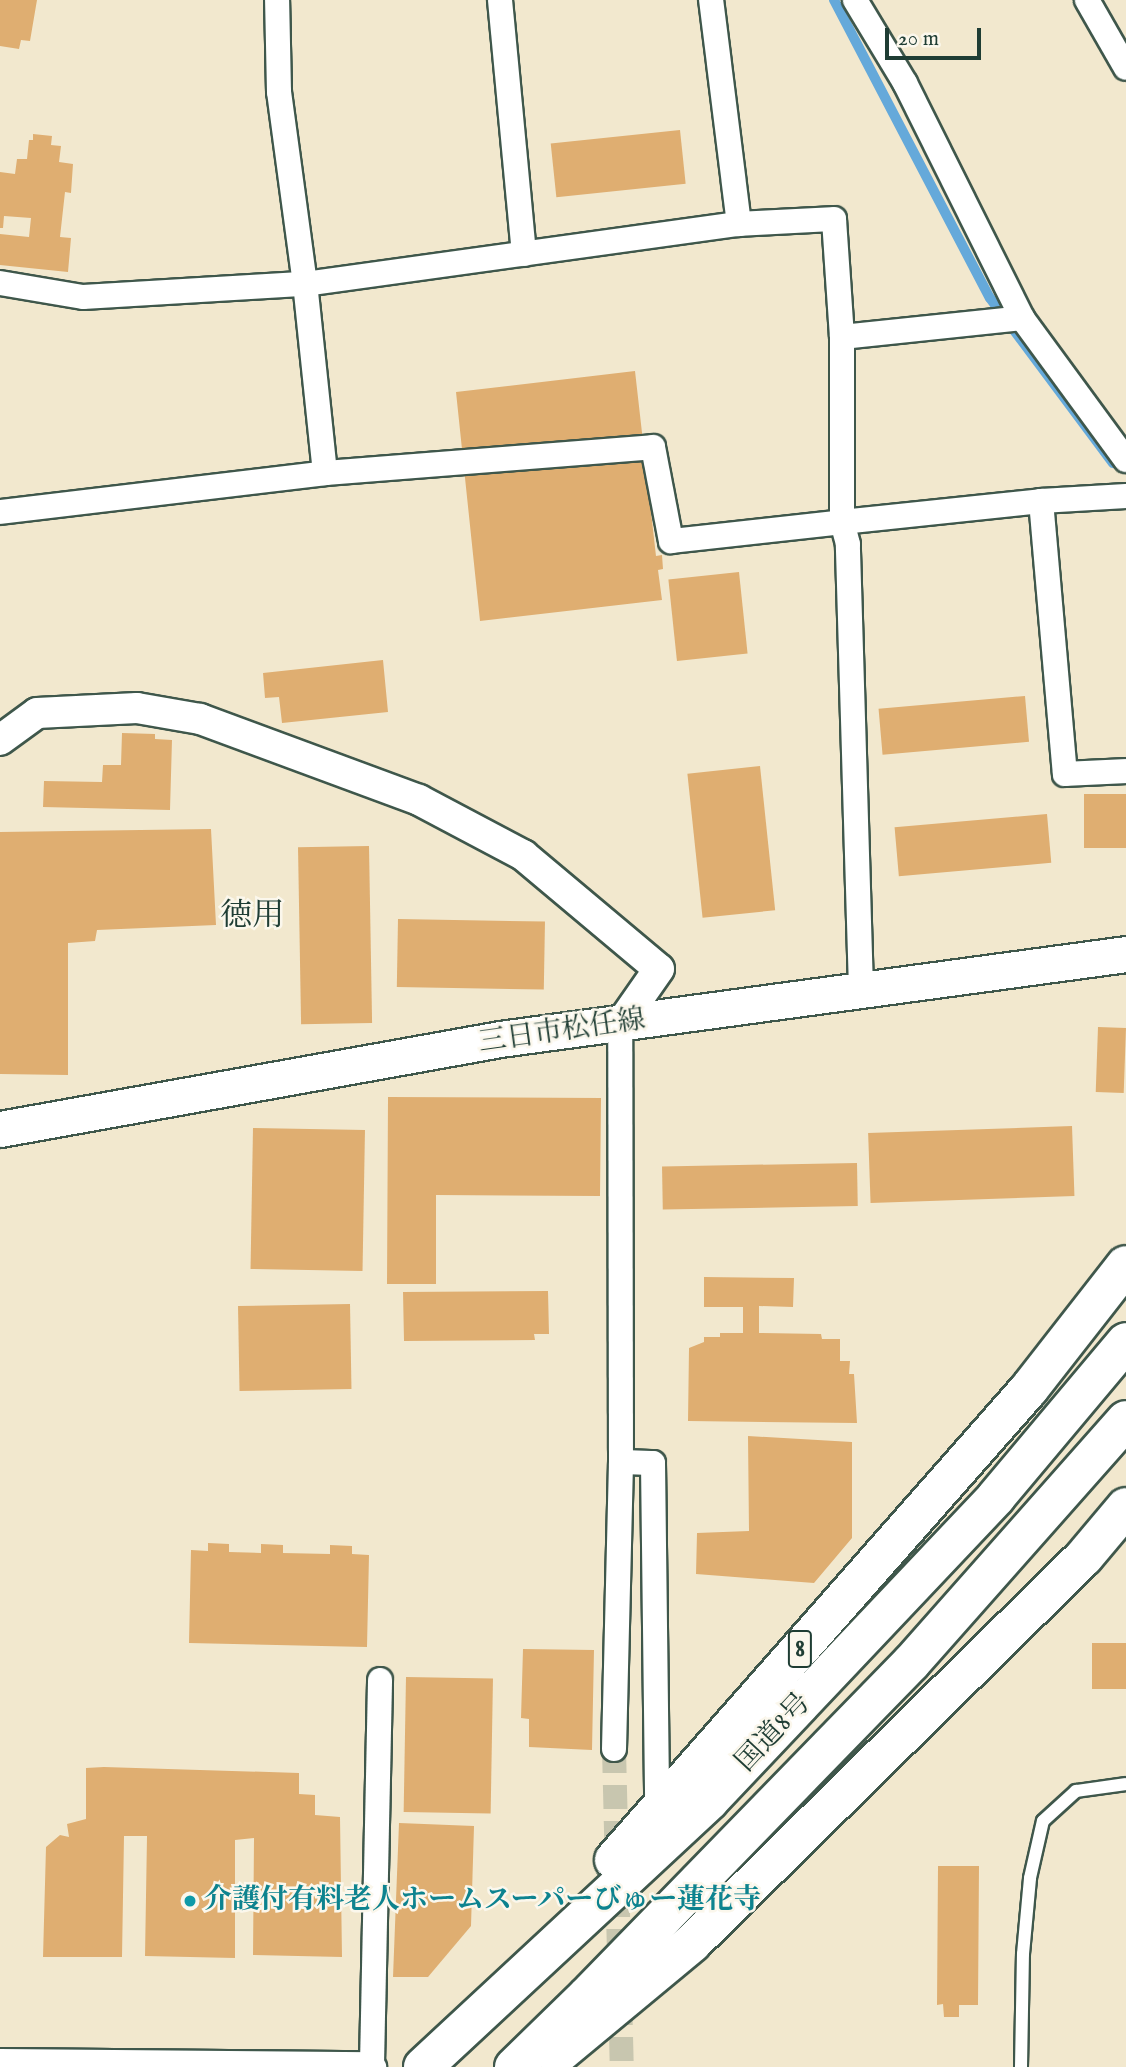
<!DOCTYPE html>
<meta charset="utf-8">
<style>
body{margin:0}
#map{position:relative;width:1126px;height:2067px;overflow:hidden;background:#f2e8ce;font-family:"IM FELL English","Noto Serif JP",serif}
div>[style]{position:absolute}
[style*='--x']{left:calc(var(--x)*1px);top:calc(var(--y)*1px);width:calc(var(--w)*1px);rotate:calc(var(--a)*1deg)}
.stream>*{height:10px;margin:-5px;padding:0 5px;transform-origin:5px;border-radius:5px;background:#65a9da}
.building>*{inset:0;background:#dfae71;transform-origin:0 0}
.minor-tunnel>*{height:24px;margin-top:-12px;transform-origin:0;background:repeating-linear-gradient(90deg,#c8c6af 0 24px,transparent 0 36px)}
.roads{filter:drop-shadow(2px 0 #3f574b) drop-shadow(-2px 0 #3f574b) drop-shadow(0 2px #3f574b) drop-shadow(0 -2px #3f574b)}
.service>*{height:12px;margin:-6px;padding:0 6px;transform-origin:6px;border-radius:6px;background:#fff}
.minor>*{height:24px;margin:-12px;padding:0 12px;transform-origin:12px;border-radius:12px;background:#fff}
.tertiary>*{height:30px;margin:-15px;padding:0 15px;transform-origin:15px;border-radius:15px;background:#fff}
.secondary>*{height:35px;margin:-17.5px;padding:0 17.5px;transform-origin:17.5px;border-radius:17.5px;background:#fff}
.trunk>*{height:38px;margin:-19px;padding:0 19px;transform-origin:19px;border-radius:19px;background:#fff}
.dots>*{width:19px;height:19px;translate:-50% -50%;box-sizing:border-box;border:4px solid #fbf7ec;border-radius:50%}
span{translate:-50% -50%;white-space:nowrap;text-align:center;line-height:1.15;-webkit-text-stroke:5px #fbf7ec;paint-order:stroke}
.shield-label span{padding:2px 5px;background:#fbf7ec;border:2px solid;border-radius:5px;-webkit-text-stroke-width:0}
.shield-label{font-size:26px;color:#1f3d34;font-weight:700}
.street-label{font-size:28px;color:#1f3d34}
.culture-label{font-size:28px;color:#0d838f;font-weight:700}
.left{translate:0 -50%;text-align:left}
.quarter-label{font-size:32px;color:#1f3d34}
.scale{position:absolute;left:885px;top:28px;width:96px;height:32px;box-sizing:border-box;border:4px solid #1f3d34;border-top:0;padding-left:9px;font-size:21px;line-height:24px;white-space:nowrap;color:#1f3d34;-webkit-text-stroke:5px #fbf7ec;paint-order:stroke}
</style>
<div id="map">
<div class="stream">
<i style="--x:834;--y:0;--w:336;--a:62.4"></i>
<i style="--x:990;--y:298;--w:206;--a:53.3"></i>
</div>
<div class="building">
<i style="clip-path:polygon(0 0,37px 0,30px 41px,21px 40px,19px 49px,0 46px)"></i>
<i style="left:680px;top:130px;width:54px;height:130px;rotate:84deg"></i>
<i style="clip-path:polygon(33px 134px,52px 136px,51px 145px,61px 146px,59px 162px,73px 164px,71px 193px,65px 192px,60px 237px,71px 238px,68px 272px,0 265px,0 234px,29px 237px,31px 218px,4px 216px,3px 228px,0 228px,0 172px,15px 174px,17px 159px,27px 159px,29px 140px,33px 140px)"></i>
<i style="clip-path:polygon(635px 371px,656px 556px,662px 555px,663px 569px,658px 570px,662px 600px,480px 621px,456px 392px)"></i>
<i style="left:739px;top:572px;width:82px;height:71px;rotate:84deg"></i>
<i style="clip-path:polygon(383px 660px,388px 712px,282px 723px,279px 697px,265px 698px,263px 673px)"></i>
<i style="left:1025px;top:696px;width:46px;height:147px;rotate:85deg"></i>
<i style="clip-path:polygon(122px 733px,155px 734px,155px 739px,172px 740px,170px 810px,43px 807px,44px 781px,102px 782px,103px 765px,121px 765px)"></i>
<i style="left:760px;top:766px;width:145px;height:73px;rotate:84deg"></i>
<i style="left:1126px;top:794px;width:54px;height:42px;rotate:90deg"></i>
<i style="left:1047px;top:814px;width:49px;height:153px;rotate:85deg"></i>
<i style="clip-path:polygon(211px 829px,216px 925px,97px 930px,95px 941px,68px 943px,68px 1075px,0 1074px,0 832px)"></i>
<i style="left:369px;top:846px;width:177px;height:71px;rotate:89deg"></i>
<i style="left:398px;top:919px;width:147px;height:68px;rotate:1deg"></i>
<i style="left:1098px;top:1027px;width:28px;height:65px;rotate:2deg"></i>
<i style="clip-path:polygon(388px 1097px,601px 1098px,600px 1196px,436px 1195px,436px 1284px,387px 1284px)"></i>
<i style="left:1072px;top:1126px;width:70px;height:204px;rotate:88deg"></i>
<i style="left:253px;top:1128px;width:112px;height:141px;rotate:1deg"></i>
<i style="left:857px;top:1163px;width:43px;height:195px;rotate:89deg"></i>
<i style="clip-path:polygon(704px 1277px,794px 1278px,793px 1307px,759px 1306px,759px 1333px,821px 1334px,822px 1339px,840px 1339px,840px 1361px,850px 1361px,849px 1374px,854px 1374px,857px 1423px,688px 1421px,689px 1348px,704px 1342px,704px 1337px,720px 1337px,720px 1333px,743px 1333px,743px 1307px,704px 1307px)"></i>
<i style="clip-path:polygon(548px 1291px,549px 1334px,534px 1334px,535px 1340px,404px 1341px,403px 1292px)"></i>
<i style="left:350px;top:1304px;width:85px;height:112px;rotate:89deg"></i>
<i style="clip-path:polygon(748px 1436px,852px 1442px,852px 1538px,814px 1583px,696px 1574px,697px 1533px,749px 1531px)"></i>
<i style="clip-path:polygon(208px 1543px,229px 1544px,229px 1552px,261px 1553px,261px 1544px,283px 1545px,283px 1553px,330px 1554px,330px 1545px,352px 1546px,352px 1554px,369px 1555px,367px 1647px,189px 1643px,191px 1550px,208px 1551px)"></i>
<i style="left:1126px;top:1643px;width:46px;height:34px;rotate:90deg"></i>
<i style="clip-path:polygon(523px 1649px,594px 1650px,592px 1750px,529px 1747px,529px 1719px,521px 1718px)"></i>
<i style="left:406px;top:1677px;width:87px;height:135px;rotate:1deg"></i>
<i style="clip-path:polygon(104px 1767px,299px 1773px,299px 1794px,315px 1795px,315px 1815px,340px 1817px,342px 1957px,253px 1955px,254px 1838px,235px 1840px,235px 1958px,145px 1956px,147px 1836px,124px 1836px,122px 1957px,43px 1957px,46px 1847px,60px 1835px,69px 1837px,67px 1824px,86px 1819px,86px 1768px)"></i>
<i style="clip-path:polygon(399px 1823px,474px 1826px,471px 1926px,428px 1977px,393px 1977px)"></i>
<i style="clip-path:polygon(938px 1866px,979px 1866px,978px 2005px,959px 2005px,959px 2017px,944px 2017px,943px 2004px,937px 2005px)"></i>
</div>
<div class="minor-tunnel">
<i style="--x:614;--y:1749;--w:318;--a:88.6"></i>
</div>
<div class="roads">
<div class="service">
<i style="--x:1021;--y:2067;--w:113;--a:-89"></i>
<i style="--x:1023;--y:1954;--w:76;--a:-84.7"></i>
<i style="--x:1030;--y:1878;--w:58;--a:-77.2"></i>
<i style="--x:1043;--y:1821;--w:45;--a:-42.3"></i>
<i style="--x:1076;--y:1791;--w:50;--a:-8"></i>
</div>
<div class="minor">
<i style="--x:500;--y:0;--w:255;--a:84.6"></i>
<i style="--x:855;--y:0;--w:97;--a:58.9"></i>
<i style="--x:905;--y:83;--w:263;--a:63.5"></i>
<i style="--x:1022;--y:318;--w:176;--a:53.8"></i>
<i style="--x:1087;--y:0;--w:78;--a:60.2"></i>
<i style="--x:0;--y:283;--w:84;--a:9.6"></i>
<i style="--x:83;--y:297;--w:222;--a:-3.4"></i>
<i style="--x:305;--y:284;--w:438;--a:-7.9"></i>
<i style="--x:739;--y:224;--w:226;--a:-97.1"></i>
<i style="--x:842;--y:337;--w:181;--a:-6"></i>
<i style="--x:325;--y:473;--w:329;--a:-4.5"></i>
<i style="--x:653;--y:447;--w:96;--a:79.2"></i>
<i style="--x:671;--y:541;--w:172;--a:-6.3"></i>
<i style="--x:842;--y:522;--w:185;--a:-90"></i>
<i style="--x:842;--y:337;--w:118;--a:-93.9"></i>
<i style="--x:834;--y:219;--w:95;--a:177"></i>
<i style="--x:1041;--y:501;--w:274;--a:85"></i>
<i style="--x:1065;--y:774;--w:61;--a:-2.8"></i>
<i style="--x:0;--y:512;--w:327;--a:-6.8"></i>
<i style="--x:325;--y:473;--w:190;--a:-96"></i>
<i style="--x:305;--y:284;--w:194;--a:-97.7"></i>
<i style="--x:279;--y:92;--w:92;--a:-91.2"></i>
<i style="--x:861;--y:989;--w:445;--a:-91.7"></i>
<i style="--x:848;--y:544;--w:23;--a:-105"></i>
<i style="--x:842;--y:522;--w:200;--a:-6"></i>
<i style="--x:1041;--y:501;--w:85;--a:-3.4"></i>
<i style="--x:621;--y:1462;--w:32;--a:2"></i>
<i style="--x:653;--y:1463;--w:348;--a:89.3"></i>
<i style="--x:614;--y:1749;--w:287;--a:-88.6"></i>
<i style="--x:621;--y:1462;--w:437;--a:-90.1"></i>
<i style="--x:0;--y:2061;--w:372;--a:0.5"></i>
<i style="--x:372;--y:2064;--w:4;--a:56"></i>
<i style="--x:372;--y:2064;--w:384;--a:-88.8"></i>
</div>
<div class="tertiary">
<i style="--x:0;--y:740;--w:46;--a:-36.1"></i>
<i style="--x:37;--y:713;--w:100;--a:-2.9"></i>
<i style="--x:137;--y:708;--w:64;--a:9.9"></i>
<i style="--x:200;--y:719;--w:233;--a:20.3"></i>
<i style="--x:419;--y:800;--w:118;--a:27.9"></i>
<i style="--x:523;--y:855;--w:177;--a:40"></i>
<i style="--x:659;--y:969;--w:68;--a:124.9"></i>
</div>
<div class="secondary">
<i style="--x:0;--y:1129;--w:508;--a:-10.2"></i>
<i style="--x:500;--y:1039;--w:632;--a:-7.73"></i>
</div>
<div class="trunk">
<i style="--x:614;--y:1860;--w:628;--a:-48.62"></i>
<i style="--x:1029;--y:1389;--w:157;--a:-52"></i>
<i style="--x:556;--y:2056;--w:177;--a:-39.7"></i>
<i style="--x:692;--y:1943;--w:550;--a:-44.56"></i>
<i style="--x:1084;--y:1557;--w:65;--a:-50"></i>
<i style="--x:423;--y:2067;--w:391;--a:-42.9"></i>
<i style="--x:709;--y:1801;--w:418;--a:-46.6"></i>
<i style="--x:996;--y:1497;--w:202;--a:-50"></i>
<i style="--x:514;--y:2067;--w:102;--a:-44.2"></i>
<i style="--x:587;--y:1996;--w:465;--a:-45.8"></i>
<i style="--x:911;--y:1663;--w:324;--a:-48.5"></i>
</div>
</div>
<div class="dots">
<i style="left:190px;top:1901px;background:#0f9aa8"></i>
</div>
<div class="shield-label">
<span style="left:800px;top:1649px">8</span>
</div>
<div class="street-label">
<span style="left:562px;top:1032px;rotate:-8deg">三日市松任線</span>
<span style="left:774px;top:1733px;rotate:-47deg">国道8号</span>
</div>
<div class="culture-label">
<span class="left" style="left:204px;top:1901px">介護付有料老人ホームスーパーびゅー蓮花寺</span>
</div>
<div class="quarter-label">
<span style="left:252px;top:917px">徳用</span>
</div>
<div class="scale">20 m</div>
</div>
